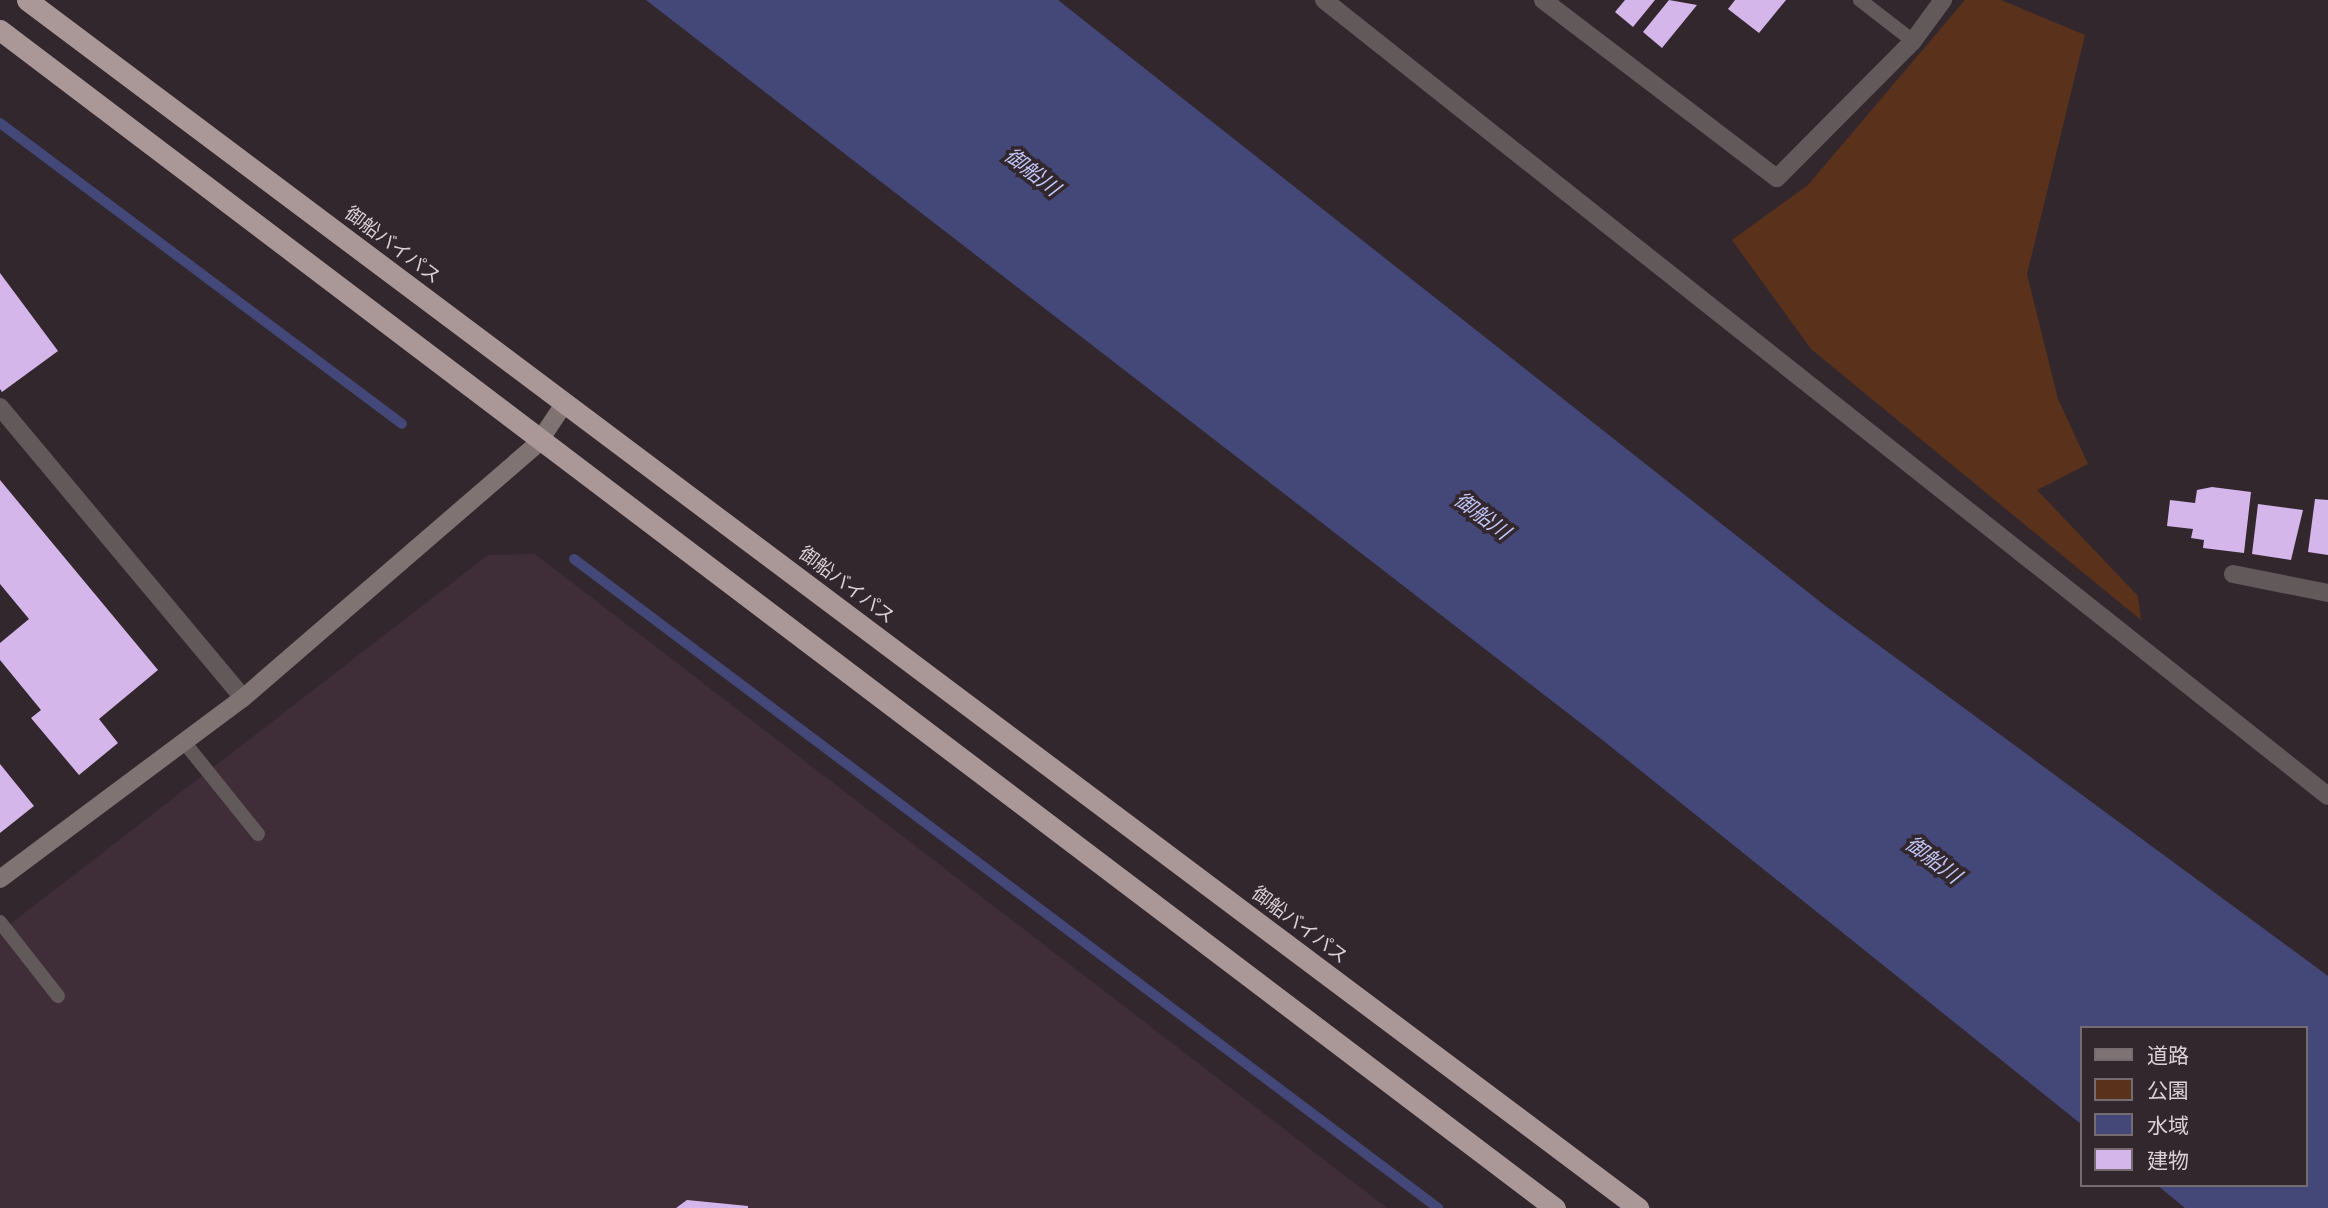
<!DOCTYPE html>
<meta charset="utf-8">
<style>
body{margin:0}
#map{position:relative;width:2328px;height:1208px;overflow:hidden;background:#33272e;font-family:"Source Sans 3","Noto Sans JP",sans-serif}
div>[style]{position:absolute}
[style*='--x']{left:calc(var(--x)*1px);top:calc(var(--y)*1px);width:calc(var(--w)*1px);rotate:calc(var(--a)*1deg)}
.built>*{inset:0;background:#3f2d38}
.green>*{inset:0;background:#5a321c}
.water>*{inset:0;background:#434878}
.stream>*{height:10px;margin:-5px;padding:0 5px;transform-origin:5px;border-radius:5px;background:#434878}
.building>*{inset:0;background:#d4b6eb}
.lane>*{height:14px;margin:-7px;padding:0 7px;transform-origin:7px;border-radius:7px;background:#61595a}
.street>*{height:18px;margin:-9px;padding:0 9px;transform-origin:9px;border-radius:9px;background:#61595a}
.secondary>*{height:18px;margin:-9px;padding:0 9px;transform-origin:9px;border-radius:9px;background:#7f7373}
.highway>*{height:21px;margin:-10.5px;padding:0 10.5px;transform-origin:10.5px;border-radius:10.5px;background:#aa9899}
span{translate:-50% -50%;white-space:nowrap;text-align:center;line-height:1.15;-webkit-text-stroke:7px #33272e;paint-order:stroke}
.street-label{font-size:19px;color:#d9d1d5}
.water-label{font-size:21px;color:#c0c7f6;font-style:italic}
.legend{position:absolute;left:2080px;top:1026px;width:228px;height:161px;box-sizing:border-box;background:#33272e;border:2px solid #756b71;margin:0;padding:9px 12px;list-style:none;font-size:21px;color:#d9d1d5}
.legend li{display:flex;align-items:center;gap:14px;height:35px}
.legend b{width:35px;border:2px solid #756b71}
</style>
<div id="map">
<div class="built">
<i style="clip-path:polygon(535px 554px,1387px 1208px,0 1208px,0 932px,488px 555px)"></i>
</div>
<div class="green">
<i style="clip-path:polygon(1965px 0,2001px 0,2085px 35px,2027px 274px,2058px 399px,2088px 464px,2037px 490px,2138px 596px,2141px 620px,1811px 349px,1732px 240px,1808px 185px)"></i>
</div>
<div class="water">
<i style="clip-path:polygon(646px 0,1058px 0,1828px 608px,2328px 976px,2328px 1208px,2185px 1208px,2157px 1185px,2305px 1185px,2305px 1028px,2081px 1028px,2081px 1124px,1600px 738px)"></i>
</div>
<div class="stream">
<i style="--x:0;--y:123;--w:502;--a:36.82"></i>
<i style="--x:574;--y:559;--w:1081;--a:36.91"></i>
</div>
<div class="building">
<i style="clip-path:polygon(1625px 0,1655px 0,1633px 27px,1615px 12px)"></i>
<i style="clip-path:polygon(1669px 0,1697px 5px,1662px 48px,1643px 32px)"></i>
<i style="clip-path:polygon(1735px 0,1786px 0,1759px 33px,1728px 9px)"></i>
<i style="clip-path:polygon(0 273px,58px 351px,2px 392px,0 389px)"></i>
<i style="clip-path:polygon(0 480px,158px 670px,99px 719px,118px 743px,79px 775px,31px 718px,41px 710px,0 660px,0 643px,29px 619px,0 584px)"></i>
<i style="clip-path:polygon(2212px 487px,2251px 492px,2244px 553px,2203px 548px,2204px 540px,2191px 538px,2193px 529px,2167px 526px,2170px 500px,2195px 503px,2197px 490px)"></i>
<i style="clip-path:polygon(2315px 499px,2328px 500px,2328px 555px,2308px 552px)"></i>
<i style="clip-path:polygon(2258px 504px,2303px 510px,2291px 560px,2252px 554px)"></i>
<i style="clip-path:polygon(0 764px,34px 806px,0 833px)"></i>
<i style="clip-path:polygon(687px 1200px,748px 1206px,748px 1208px,676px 1208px)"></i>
</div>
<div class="lane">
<i style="--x:1860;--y:0;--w:67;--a:37.7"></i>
<i style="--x:184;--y:742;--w:118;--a:51.2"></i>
<i style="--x:0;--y:922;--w:94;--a:51.9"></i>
</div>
<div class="street">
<i style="--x:1324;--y:0;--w:1281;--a:38.41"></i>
<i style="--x:1543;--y:0;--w:294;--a:37.3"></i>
<i style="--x:1777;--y:178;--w:193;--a:-45.2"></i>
<i style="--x:1913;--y:41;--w:51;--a:-53.8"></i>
<i style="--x:0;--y:407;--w:379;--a:50.1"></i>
<i style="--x:2233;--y:574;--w:97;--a:11.3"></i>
</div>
<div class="secondary">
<i style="--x:0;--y:879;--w:303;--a:-36.7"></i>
<i style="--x:243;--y:698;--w:390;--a:-40.8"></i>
<i style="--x:538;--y:443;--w:47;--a:-56.3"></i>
</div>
<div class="highway">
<i style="--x:27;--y:0;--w:2014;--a:36.86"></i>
<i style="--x:0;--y:30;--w:1951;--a:37.15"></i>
</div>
<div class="street-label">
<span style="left:392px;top:246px;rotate:37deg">御船バイパス</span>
<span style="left:846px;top:586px;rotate:37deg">御船バイパス</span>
<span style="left:1299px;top:926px;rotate:37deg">御船バイパス</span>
</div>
<div class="water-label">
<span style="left:1032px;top:172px;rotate:38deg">御船川</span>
<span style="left:1482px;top:516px;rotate:37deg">御船川</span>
<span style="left:1933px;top:860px;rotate:37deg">御船川</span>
</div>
<ul class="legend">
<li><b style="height:9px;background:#7f7373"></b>道路</li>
<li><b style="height:19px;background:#5a321c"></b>公園</li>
<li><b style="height:19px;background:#434878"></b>水域</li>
<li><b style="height:19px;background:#d4b6eb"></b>建物</li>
</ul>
</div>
